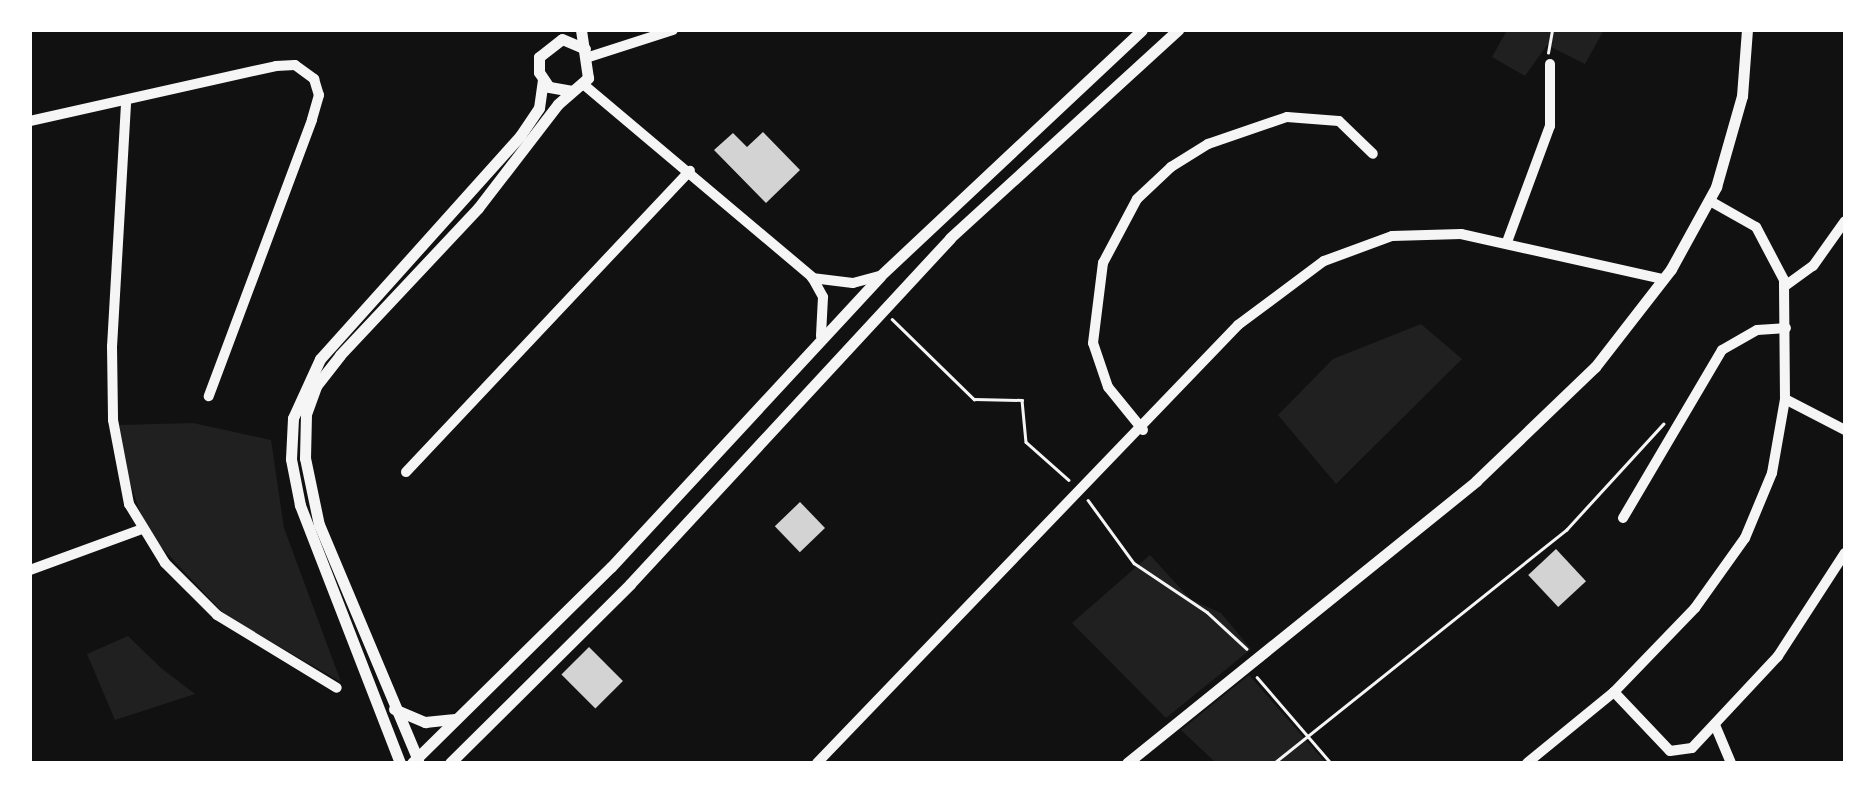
<!DOCTYPE html>
<style>
body{margin:0}
#map{position:relative;width:1875px;height:793px;overflow:hidden;background:#111;font-family:"Noto Sans",sans-serif}
div>[style]{position:absolute}
[style*='--x']{left:calc(var(--x)*1px);top:calc(var(--y)*1px);width:calc(var(--w)*1px);rotate:calc(var(--a)*1deg)}
.green>*{inset:0;background:#202020}
.building>*{inset:0;background:#d3d3d3;transform-origin:0 0}
.path>*{height:2.5px;margin:-1.25px;padding:0 1.25px;transform-origin:1.25px;border-radius:1.25px;background:#f5f5f5}
.minor>*{height:10px;margin:-5px;padding:0 5px;transform-origin:5px;border-radius:5px;background:#f5f5f5}
.tertiary>*{height:11px;margin:-5.5px;padding:0 5.5px;transform-origin:5.5px;border-radius:5.5px;background:#f5f5f5}
span{translate:-50% -50%;white-space:nowrap;text-align:center;line-height:1.15;-webkit-text-stroke:10px #fff;paint-order:stroke}
.frame{position:absolute;inset:0;border:32px solid #fff;pointer-events:none}
</style>
<div id="map">
<div class="green">
<i style="clip-path:polygon(1507px 30px,1604px 30px,1585px 64px,1547px 45px,1525px 76px,1492px 57px)"></i>
<i style="clip-path:polygon(1421px 324px,1462px 359px,1336px 484px,1278px 415px,1333px 359px)"></i>
<i style="clip-path:polygon(193px 423px,271px 440px,284px 528px,341px 682px,225px 615px,147px 532px,122px 459px,119px 425px)"></i>
<i style="clip-path:polygon(1150px 555px,1190px 599px,1221px 613px,1251px 649px,1166px 718px,1072px 623px)"></i>
<i style="clip-path:polygon(128px 636px,161px 668px,195px 694px,115px 720px,87px 654px)"></i>
<i style="clip-path:polygon(1249px 675px,1326px 763px,1216px 763px,1181px 730px)"></i>
</div>
<div class="building">
<i style="clip-path:polygon(763px 132px,800px 170px,766px 203px,714px 150px,733px 133px,747px 147px)"></i>
<i style="left:800px;top:502px;width:36px;height:35px;rotate:46deg"></i>
<i style="left:1556px;top:549px;width:44px;height:38px;rotate:47deg"></i>
<i style="left:589px;top:647px;width:48px;height:39px;rotate:45deg"></i>
</div>
<div class="path">
<i style="--x:1548;--y:53;--w:23;--a:-80"></i>
<i style="--x:892;--y:319;--w:115;--a:44.3"></i>
<i style="--x:974;--y:399;--w:48;--a:1.2"></i>
<i style="--x:1022;--y:400;--w:42;--a:84.6"></i>
<i style="--x:1026;--y:442;--w:57;--a:41.5"></i>
<i style="--x:1088;--y:500;--w:78;--a:53.9"></i>
<i style="--x:1134;--y:563;--w:88;--a:33.9"></i>
<i style="--x:1207;--y:612;--w:54;--a:42.8"></i>
<i style="--x:1257;--y:677;--w:113;--a:49.3"></i>
<i style="--x:1274;--y:763;--w:374;--a:-38.6"></i>
<i style="--x:1566;--y:530;--w:144;--a:-47.5"></i>
</div>
<div class="minor">
<i style="--x:589;--y:57;--w:88;--a:-17.8"></i>
<i style="--x:583;--y:84;--w:299;--a:40.1"></i>
<i style="--x:812;--y:277;--w:23;--a:61"></i>
<i style="--x:823;--y:297;--w:39;--a:93"></i>
<i style="--x:126;--y:104;--w:242;--a:93.3"></i>
<i style="--x:112;--y:346;--w:74;--a:89.2"></i>
<i style="--x:113;--y:420;--w:86;--a:79.2"></i>
<i style="--x:129;--y:504;--w:69;--a:58.6"></i>
<i style="--x:165;--y:563;--w:74;--a:45"></i>
<i style="--x:217;--y:615;--w:140;--a:31.3"></i>
<i style="--x:30;--y:121;--w:252;--a:-12.6"></i>
<i style="--x:276;--y:66;--w:19;--a:-3"></i>
<i style="--x:295;--y:65;--w:24;--a:36"></i>
<i style="--x:314;--y:79;--w:17;--a:73"></i>
<i style="--x:319;--y:95;--w:26;--a:106"></i>
<i style="--x:312;--y:120;--w:295;--a:110.5"></i>
<i style="--x:1507;--y:242;--w:124;--a:-69.7"></i>
<i style="--x:1550;--y:126;--w:62;--a:-90"></i>
<i style="--x:812;--y:278;--w:41;--a:7"></i>
<i style="--x:853;--y:283;--w:27;--a:-15"></i>
<i style="--x:1785;--y:286;--w:34;--a:-36"></i>
<i style="--x:1813;--y:266;--w:55;--a:-54.6"></i>
<i style="--x:1785;--y:399;--w:68;--a:27.3"></i>
<i style="--x:1143;--y:430;--w:55;--a:-129.1"></i>
<i style="--x:1108;--y:387;--w:46;--a:-108.8"></i>
<i style="--x:1093;--y:343;--w:81;--a:-82.9"></i>
<i style="--x:1103;--y:263;--w:72;--a:-62"></i>
<i style="--x:1137;--y:199;--w:47;--a:-43.3"></i>
<i style="--x:1171;--y:167;--w:44;--a:-31.9"></i>
<i style="--x:1208;--y:144;--w:83;--a:-18.9"></i>
<i style="--x:1287;--y:117;--w:52;--a:4.4"></i>
<i style="--x:1339;--y:121;--w:47;--a:44.1"></i>
<i style="--x:406;--y:472;--w:414;--a:-46.7"></i>
<i style="--x:1623;--y:518;--w:195;--a:-59.5"></i>
<i style="--x:1722;--y:350;--w:40;--a:-29.7"></i>
<i style="--x:1757;--y:330;--w:29;--a:-4"></i>
<i style="--x:30;--y:570;--w:119;--a:-20.1"></i>
<i style="--x:1614;--y:692;--w:81;--a:46.5"></i>
<i style="--x:1670;--y:751;--w:22;--a:-8"></i>
<i style="--x:1692;--y:748;--w:126;--a:-46.9"></i>
<i style="--x:1778;--y:656;--w:123;--a:-57"></i>
<i style="--x:1715;--y:725;--w:41;--a:67.2"></i>
<i style="--x:817;--y:763;--w:608;--a:-46.13"></i>
<i style="--x:1238;--y:325;--w:107;--a:-36.7"></i>
<i style="--x:1324;--y:261;--w:72;--a:-20.2"></i>
<i style="--x:1392;--y:236;--w:69;--a:-1.7"></i>
<i style="--x:1461;--y:234;--w:207;--a:12.6"></i>
<i style="--x:1527;--y:763;--w:112;--a:-39.2"></i>
<i style="--x:1614;--y:692;--w:117;--a:-46"></i>
<i style="--x:1695;--y:608;--w:86;--a:-54.5"></i>
<i style="--x:1745;--y:538;--w:70;--a:-67.4"></i>
<i style="--x:1772;--y:473;--w:75;--a:-80"></i>
<i style="--x:1785;--y:399;--w:119;--a:-90.5"></i>
<i style="--x:1784;--y:280;--w:60;--a:-117.8"></i>
<i style="--x:1756;--y:227;--w:53;--a:-150.5"></i>
</div>
<div class="tertiary">
<i style="--x:572;--y:91;--w:23;--a:-170"></i>
<i style="--x:549;--y:87;--w:18;--a:-124"></i>
<i style="--x:539;--y:72;--w:15;--a:-90"></i>
<i style="--x:539;--y:57;--w:29;--a:-38"></i>
<i style="--x:562;--y:39;--w:25;--a:23"></i>
<i style="--x:394;--y:709;--w:34;--a:23"></i>
<i style="--x:425;--y:722;--w:30;--a:-6"></i>
<i style="--x:418;--y:760;--w:255;--a:-112.8"></i>
<i style="--x:319;--y:525;--w:68;--a:-101.8"></i>
<i style="--x:305;--y:458;--w:44;--a:-88.7"></i>
<i style="--x:306;--y:414;--w:30;--a:-70"></i>
<i style="--x:316;--y:386;--w:39;--a:-52"></i>
<i style="--x:340;--y:355;--w:202;--a:-46.8"></i>
<i style="--x:478;--y:208;--w:131;--a:-52.4"></i>
<i style="--x:558;--y:104;--w:40;--a:-41"></i>
<i style="--x:588;--y:78;--w:49;--a:-98.3"></i>
<i style="--x:400;--y:763;--w:277;--a:-111.2"></i>
<i style="--x:300;--y:505;--w:47;--a:-101.1"></i>
<i style="--x:291;--y:459;--w:41;--a:-87.2"></i>
<i style="--x:293;--y:418;--w:65;--a:-65.4"></i>
<i style="--x:320;--y:359;--w:300;--a:-48.1"></i>
<i style="--x:520;--y:136;--w:34;--a:-56"></i>
<i style="--x:539;--y:108;--w:28;--a:-82"></i>
<i style="--x:412;--y:763;--w:279;--a:-44.6"></i>
<i style="--x:611;--y:567;--w:396;--a:-47.2"></i>
<i style="--x:880;--y:276;--w:359;--a:-43.2"></i>
<i style="--x:450;--y:763;--w:254;--a:-44.8"></i>
<i style="--x:630;--y:584;--w:471;--a:-47.2"></i>
<i style="--x:950;--y:238;--w:309;--a:-42.4"></i>
<i style="--x:1127;--y:763;--w:449;--a:-38.9"></i>
<i style="--x:1476;--y:481;--w:165;--a:-43.8"></i>
<i style="--x:1595;--y:367;--w:124;--a:-52.2"></i>
<i style="--x:1671;--y:269;--w:94;--a:-61.2"></i>
<i style="--x:1716;--y:187;--w:95;--a:-74.1"></i>
<i style="--x:1742;--y:96;--w:66;--a:-85.7"></i>
</div>
<div class="frame"></div>
</div>
